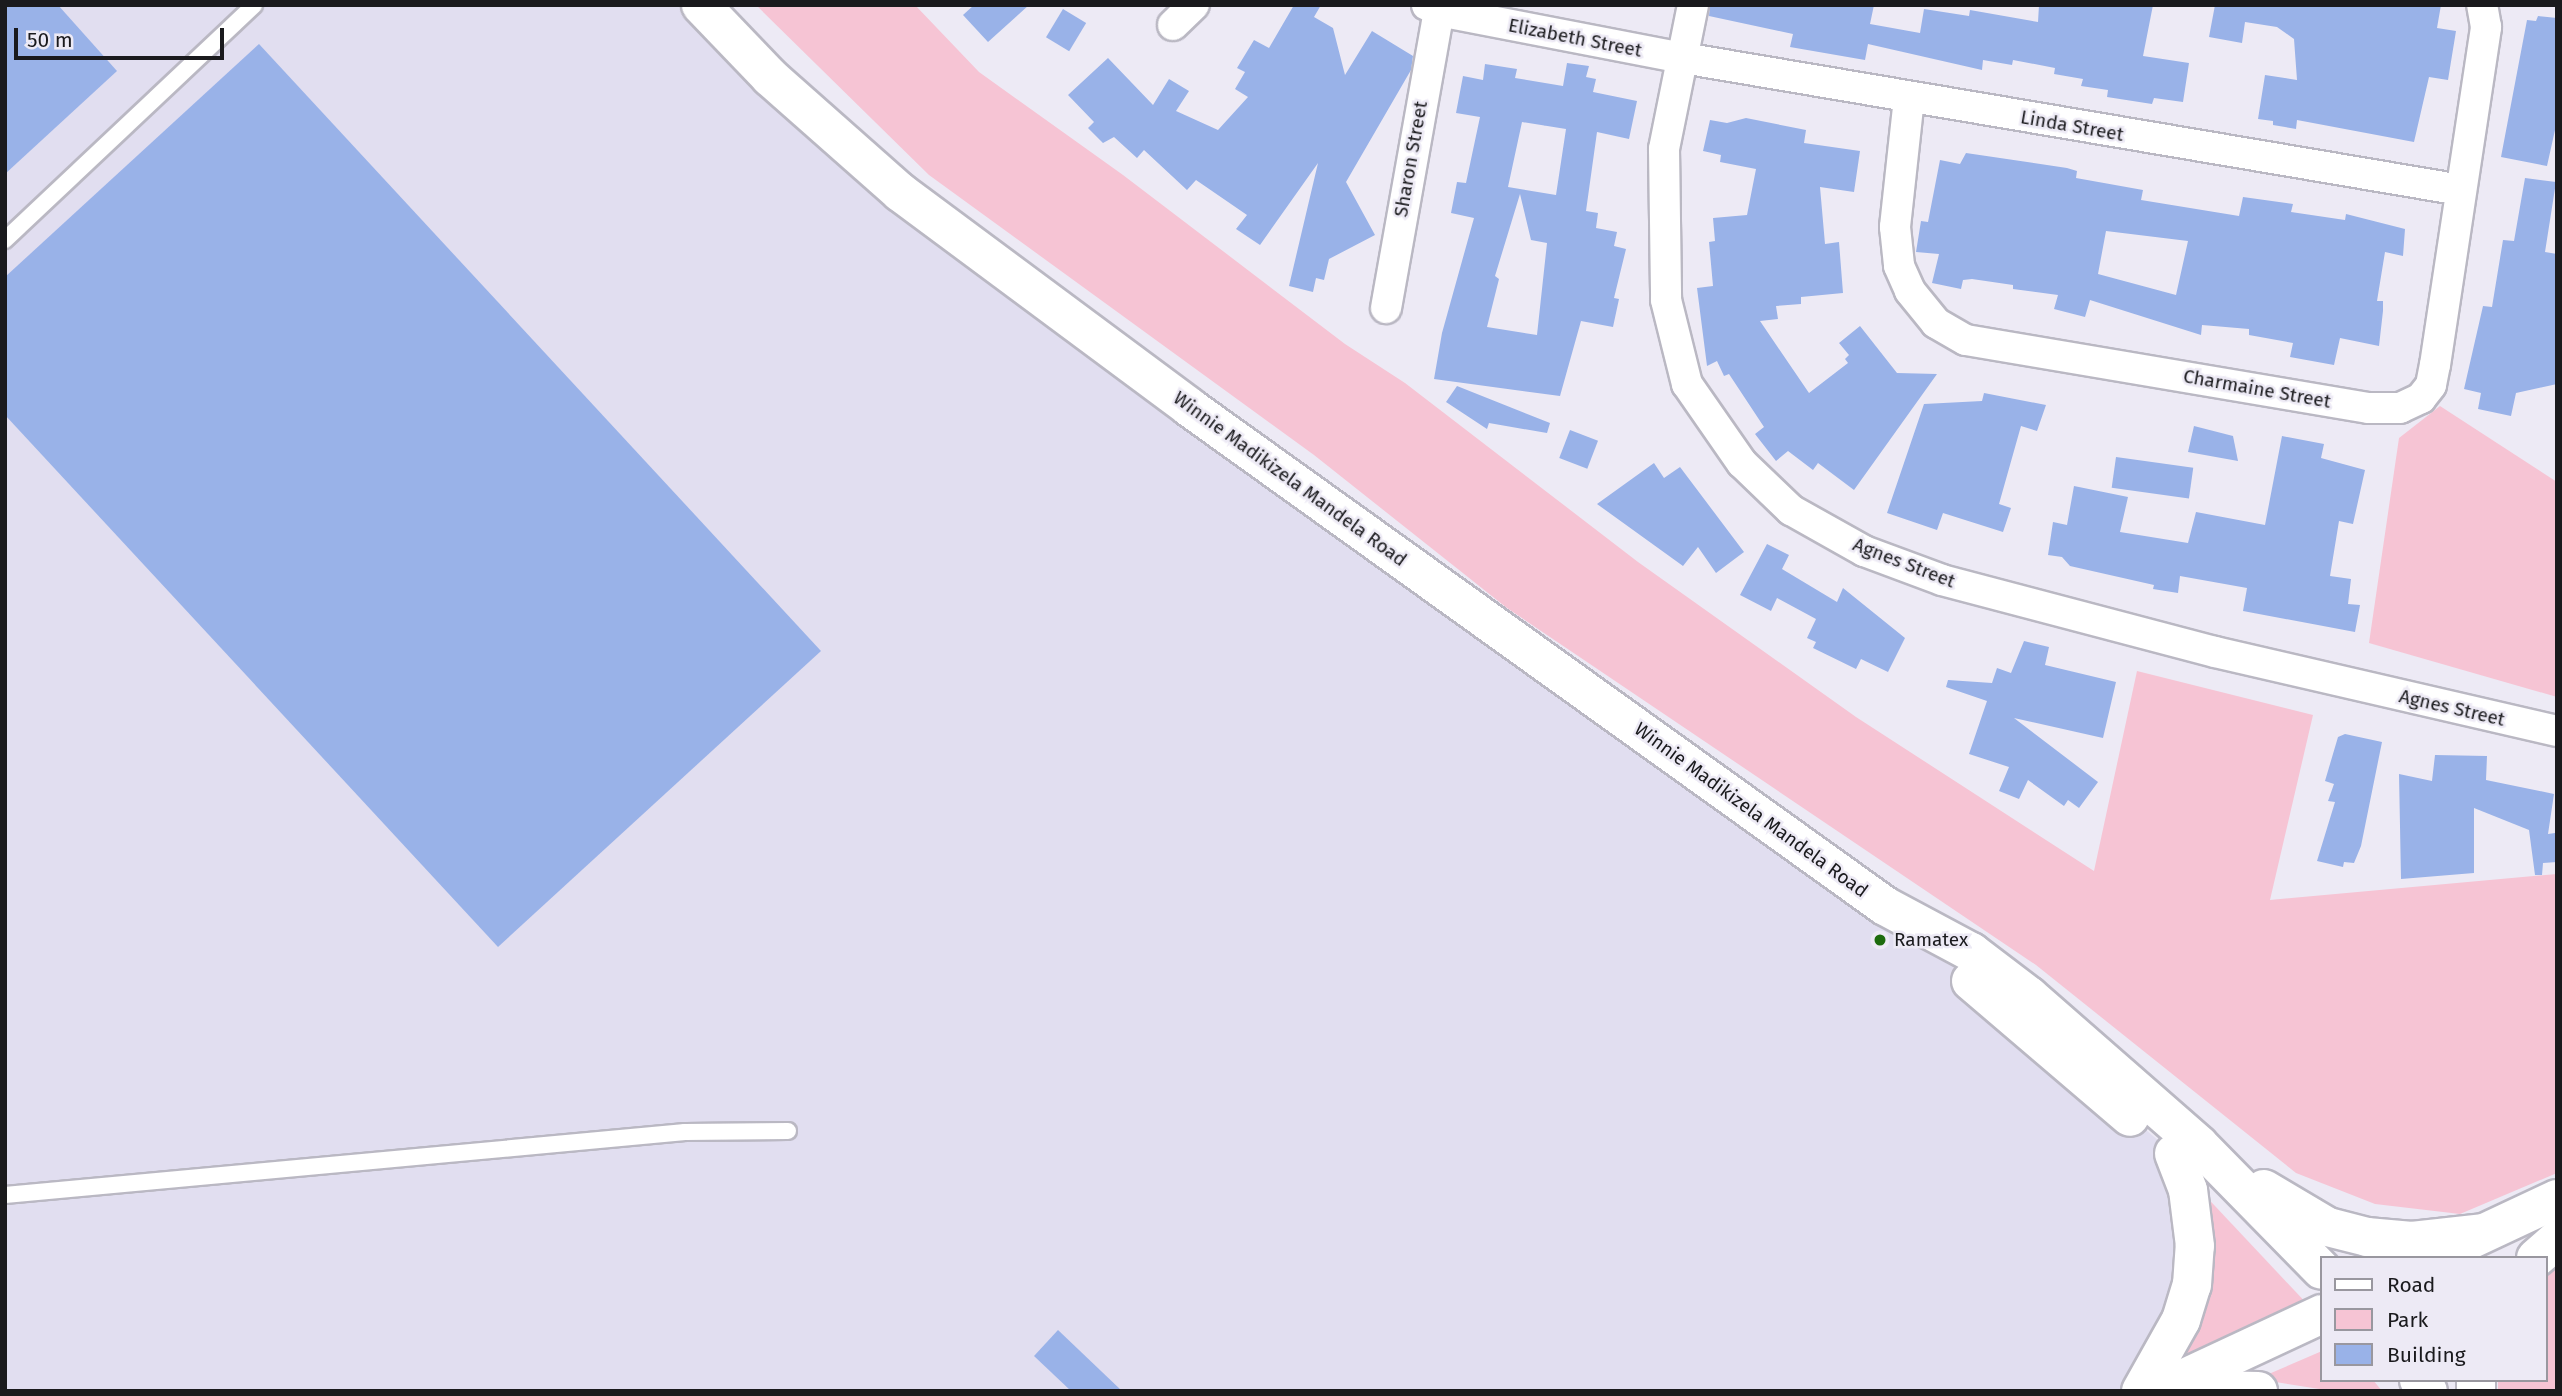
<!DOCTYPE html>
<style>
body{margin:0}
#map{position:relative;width:2562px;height:1396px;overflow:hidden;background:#edeaf5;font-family:"Fira Sans",sans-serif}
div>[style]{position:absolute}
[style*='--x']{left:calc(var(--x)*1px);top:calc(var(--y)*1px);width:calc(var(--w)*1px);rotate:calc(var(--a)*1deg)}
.built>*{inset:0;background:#e1def0}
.green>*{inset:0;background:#f6c4d4}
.building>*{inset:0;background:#99b2e8;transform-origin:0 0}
.roads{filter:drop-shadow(2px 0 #bab8c3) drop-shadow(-2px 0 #bab8c3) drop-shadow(0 2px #bab8c3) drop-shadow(0 -2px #bab8c3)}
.service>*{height:16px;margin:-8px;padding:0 8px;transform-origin:8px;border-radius:8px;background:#fff}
.minor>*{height:30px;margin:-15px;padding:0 15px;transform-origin:15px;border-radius:15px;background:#fff}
.secondary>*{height:38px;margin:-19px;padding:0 19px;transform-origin:19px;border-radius:19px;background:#fff}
.dots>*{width:19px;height:19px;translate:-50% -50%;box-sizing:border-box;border:4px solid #edeaf5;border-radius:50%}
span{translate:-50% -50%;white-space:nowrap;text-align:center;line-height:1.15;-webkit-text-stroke:5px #edeaf5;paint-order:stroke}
.street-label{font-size:19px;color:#1a1a1d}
.poi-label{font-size:19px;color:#1a1a1d}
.left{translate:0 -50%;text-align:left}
.frame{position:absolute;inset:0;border:7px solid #1a1a1d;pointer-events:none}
.legend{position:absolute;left:2320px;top:1256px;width:228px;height:126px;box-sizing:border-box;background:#edeaf5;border:2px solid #99979f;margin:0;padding:9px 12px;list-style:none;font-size:21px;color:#1a1a1d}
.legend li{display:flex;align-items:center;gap:14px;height:35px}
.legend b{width:35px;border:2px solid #99979f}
.scale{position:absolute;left:14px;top:28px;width:210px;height:32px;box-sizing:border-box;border:4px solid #1a1a1d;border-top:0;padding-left:9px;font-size:21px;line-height:24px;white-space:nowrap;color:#1a1a1d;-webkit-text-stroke:5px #edeaf5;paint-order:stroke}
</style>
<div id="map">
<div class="built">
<i style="clip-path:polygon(5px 5px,698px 5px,773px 88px,1885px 906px,2174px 1154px,2195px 1246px,2141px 1391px,5px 1391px)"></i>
</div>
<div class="green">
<i style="clip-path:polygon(756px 5px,915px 5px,979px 72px,1123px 175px,1345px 344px,1405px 383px,1638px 562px,1856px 717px,2094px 871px,2137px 671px,2313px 715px,2270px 900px,2557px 874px,2557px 1173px,2460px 1214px,2375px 1204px,2296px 1173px,2036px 965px,1507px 608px,1314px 455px,929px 175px)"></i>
<i style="clip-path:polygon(2440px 406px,2557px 482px,2557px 697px,2369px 643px,2399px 438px)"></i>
<i style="clip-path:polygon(2199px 1189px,2309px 1306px,2167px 1366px)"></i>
<i style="clip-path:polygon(2557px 1265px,2557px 1391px,2498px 1391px,2498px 1380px,2546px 1380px,2546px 1275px)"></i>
<i style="clip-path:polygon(2322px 1351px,2322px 1380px,2373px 1380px,2382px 1391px,2332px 1391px,2257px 1379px)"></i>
</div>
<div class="building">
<i style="clip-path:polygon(5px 5px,58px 5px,117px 71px,5px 174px)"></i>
<i style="clip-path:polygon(974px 5px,1029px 5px,988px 42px,963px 15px)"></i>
<i style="clip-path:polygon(1294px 5px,1321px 5px,1314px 17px,1333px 28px,1345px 75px,1372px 31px,1413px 56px,1411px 70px,1346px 182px,1375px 235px,1329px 259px,1324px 280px,1316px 278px,1313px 292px,1289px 286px,1318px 163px,1260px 245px,1236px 229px,1247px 215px,1196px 180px,1187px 190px,1144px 150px,1137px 158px,1114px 137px,1103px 143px,1088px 128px,1094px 122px,1068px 95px,1108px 58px,1153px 105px,1169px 79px,1189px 91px,1176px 111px,1218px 130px,1248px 97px,1235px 89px,1245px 72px,1237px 68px,1254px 40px,1269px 48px)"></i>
<i style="clip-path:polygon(1710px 5px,1874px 5px,1870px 24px,1920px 33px,1924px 9px,1969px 16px,1970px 10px,2038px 22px,2039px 5px,2153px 5px,2143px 56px,2189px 63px,2183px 102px,2154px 98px,2152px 104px,2107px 97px,2108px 90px,2081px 86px,2083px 79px,2054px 74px,2055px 68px,2013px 60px,2012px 65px,1983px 60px,1982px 70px,1868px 44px,1865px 60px,1790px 47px,1793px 34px,1709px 16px)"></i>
<i style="clip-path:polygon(2215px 5px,2441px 5px,2437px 28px,2456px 31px,2448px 80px,2429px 77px,2414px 142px,2297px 120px,2296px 129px,2273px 125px,2273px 121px,2258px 119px,2265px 75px,2297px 80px,2294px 39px,2277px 27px,2245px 22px,2242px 43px,2209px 37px)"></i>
<i style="left:1063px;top:9px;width:27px;height:33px;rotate:31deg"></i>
<i style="clip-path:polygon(2538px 16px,2557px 18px,2557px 121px,2547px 166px,2501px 157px,2527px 20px,2536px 21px)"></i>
<i style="clip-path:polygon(259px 44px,821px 651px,498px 947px,5px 415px,5px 277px)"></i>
<i style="clip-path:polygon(evenodd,1567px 63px,1589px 66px,1586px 77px,1596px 79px,1593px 92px,1637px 101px,1629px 139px,1597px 132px,1586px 211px,1598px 213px,1596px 228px,1617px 232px,1614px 246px,1626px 249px,1614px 298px,1619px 299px,1613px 327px,1581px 321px,1560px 396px,1434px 379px,1442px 333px,1474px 218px,1451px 213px,1457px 182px,1466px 183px,1480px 117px,1456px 113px,1463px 76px,1483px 80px,1485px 64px,1517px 69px,1515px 78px,1563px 86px,1567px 63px,1522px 122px,1566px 129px,1556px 195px,1508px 187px,1522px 122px,1567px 63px,1520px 194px,1531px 240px,1547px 243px,1537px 335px,1487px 327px,1499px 279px,1495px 276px,1520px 194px)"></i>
<i style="clip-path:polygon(1746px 118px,1806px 130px,1804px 143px,1860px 151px,1854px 192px,1820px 187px,1825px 244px,1839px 242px,1843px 293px,1801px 297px,1801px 304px,1776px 306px,1778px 319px,1760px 321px,1809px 393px,1848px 363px,1845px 359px,1849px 355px,1839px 343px,1860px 326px,1897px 373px,1937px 374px,1854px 490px,1818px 463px,1813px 470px,1788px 451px,1776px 461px,1755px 434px,1764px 427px,1729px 374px,1724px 376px,1717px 361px,1707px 366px,1697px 288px,1713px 286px,1709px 242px,1715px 241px,1713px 218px,1747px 215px,1756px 169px,1720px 162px,1721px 155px,1703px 151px,1710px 120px,1727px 123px)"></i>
<i style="clip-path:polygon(evenodd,1966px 153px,2067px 168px,2077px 171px,2076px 178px,2143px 190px,2141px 200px,2239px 216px,2243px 197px,2293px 204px,2291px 212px,2345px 220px,2346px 214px,2405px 229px,2403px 256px,2385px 252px,2377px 301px,2383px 301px,2383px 311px,2379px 346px,2340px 338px,2334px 365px,2290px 357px,2293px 343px,2249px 335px,2249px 329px,2202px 325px,2201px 335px,2090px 300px,2085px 317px,2054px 309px,2058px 295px,2013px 289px,2013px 285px,1972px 279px,1963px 280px,1961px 289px,1932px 283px,1939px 254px,1916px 252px,1921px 221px,1928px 222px,1940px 160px,1960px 164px,1966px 153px,2106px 231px,2188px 241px,2176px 295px,2098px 274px,2106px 231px)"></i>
<i style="clip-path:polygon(2525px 178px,2556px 182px,2545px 252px,2557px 254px,2557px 384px,2516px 393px,2511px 416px,2478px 409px,2481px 393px,2464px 389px,2483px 306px,2492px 307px,2503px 240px,2514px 241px)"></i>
<i style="clip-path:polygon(1457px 386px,1550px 423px,1547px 433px,1489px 423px,1487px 429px,1446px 402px)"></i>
<i style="clip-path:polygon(1984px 393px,2046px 405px,2037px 431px,2021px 426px,1999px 504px,2011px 508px,2003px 532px,1943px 513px,1937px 530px,1887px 513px,1924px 404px,1982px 401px)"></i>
<i style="clip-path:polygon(2194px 426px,2233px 436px,2238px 461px,2188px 452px)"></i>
<i style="left:1570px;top:430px;width:30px;height:30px;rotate:21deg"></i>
<i style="clip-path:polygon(2282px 436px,2324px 444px,2321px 458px,2365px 470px,2353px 524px,2339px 521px,2330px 576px,2351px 579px,2348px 604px,2360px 605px,2355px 632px,2243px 611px,2247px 588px,2180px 576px,2178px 593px,2153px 589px,2154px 585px,2070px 566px,2062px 557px,2048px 555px,2053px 522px,2067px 525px,2074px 486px,2128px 497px,2120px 532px,2188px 543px,2196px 512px,2265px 525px)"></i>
<i style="left:2116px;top:457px;width:78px;height:31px;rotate:8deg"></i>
<i style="clip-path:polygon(1654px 463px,1664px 478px,1680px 467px,1744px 552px,1716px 573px,1698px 547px,1683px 566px,1597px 504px)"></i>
<i style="clip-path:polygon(1767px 544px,1789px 555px,1782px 569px,1837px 602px,1843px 588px,1905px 638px,1888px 672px,1861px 659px,1856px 669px,1813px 648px,1816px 642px,1807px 638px,1816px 619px,1777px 598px,1771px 611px,1740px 595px)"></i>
<i style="clip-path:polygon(2024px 641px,2049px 647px,2045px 665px,2116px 682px,2103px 738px,2014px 718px,2098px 782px,2079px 808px,2068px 800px,2064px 806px,2028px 780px,2019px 799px,1999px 791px,2009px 767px,1969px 754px,1987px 701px,1946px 687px,1948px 680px,1992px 683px,1997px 668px,2011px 673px)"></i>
<i style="clip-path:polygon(2345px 734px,2382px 742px,2361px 846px,2354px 863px,2344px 862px,2343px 867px,2317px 861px,2335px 802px,2328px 801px,2334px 784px,2325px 781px,2338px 737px)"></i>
<i style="clip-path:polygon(2435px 755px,2487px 756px,2486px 780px,2554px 794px,2548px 834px,2555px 833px,2557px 862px,2543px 863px,2542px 875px,2535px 875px,2529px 830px,2474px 808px,2474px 873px,2401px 879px,2399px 774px,2432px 781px)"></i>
<i style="clip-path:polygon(1058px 1330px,1122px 1391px,1071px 1391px,1034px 1356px)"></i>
</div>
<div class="roads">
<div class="service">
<i style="--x:5;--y:240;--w:342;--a:-43.3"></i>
<i style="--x:5;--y:1195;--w:683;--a:-5.29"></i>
<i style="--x:685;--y:1132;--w:103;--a:-0.6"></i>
</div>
<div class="minor">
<i style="--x:1427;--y:5;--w:13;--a:27"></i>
<i style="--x:1439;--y:11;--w:248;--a:10.9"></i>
<i style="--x:1683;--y:58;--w:789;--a:9.63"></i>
<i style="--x:1693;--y:5;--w:147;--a:101.4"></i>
<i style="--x:1664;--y:149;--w:151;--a:89.2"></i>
<i style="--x:1666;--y:300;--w:87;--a:76"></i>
<i style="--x:1687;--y:384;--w:96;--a:55.2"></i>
<i style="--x:1742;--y:463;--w:68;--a:43.8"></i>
<i style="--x:1791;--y:510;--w:84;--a:29.3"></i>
<i style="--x:1864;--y:551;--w:83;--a:20.4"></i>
<i style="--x:1942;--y:580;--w:282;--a:14.8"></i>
<i style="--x:2215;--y:652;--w:351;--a:13"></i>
<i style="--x:1173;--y:25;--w:29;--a:-44"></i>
<i style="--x:1909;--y:98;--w:130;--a:96.2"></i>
<i style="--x:1895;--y:227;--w:39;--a:84"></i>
<i style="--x:1899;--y:266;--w:27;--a:66"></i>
<i style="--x:1910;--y:291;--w:41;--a:50.9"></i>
<i style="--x:1936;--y:323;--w:34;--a:30"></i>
<i style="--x:1966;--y:340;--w:408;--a:9.6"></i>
<i style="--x:2368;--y:408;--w:32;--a:0"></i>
<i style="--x:2400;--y:408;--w:23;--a:-25"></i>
<i style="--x:2421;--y:398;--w:16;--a:-52"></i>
<i style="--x:2431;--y:385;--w:20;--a:-79"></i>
<i style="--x:2435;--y:365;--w:342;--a:-81.4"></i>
<i style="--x:2486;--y:27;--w:22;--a:-100"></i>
<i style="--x:1386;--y:308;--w:302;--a:-79.9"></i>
</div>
<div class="secondary">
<i style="--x:701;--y:5;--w:100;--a:46.2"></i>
<i style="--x:770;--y:77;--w:174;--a:41.5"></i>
<i style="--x:900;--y:192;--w:360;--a:36.6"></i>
<i style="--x:1189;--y:407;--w:856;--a:35.64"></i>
<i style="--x:1885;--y:906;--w:98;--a:28.1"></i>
<i style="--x:1971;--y:952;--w:73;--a:37.2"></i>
<i style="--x:2029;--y:996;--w:226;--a:41.2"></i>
<i style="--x:2199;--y:1145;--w:175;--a:45.5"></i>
<i style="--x:1971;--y:981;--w:209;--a:40.5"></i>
<i style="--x:2264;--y:1189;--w:74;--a:30.7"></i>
<i style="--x:2328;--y:1227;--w:40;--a:14.4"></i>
<i style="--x:2367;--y:1237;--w:45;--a:5.1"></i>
<i style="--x:2412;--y:1241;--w:71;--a:-6.4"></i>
<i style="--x:2461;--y:1244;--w:106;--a:-25.1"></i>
<i style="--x:2536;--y:1258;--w:28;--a:-41"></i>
<i style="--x:2419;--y:1380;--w:14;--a:51"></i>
<i style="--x:2210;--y:1390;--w:48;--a:1.2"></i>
<i style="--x:2141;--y:1391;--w:81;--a:-60.6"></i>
<i style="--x:2181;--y:1320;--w:37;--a:-73"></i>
<i style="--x:2192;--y:1285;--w:39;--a:-86"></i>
<i style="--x:2195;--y:1246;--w:56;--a:-97.1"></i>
<i style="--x:2188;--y:1190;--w:39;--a:-111"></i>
<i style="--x:2157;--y:1391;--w:182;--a:-25"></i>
<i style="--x:2476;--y:1391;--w:11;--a:-90"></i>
</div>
</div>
<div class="dots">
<i style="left:1880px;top:940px;background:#1d6b0d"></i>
</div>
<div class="street-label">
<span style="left:1575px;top:38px;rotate:11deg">Elizabeth Street</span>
<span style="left:2072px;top:126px;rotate:10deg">Linda Street</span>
<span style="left:1411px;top:159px;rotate:-80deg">Sharon Street</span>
<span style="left:2257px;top:389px;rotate:10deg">Charmaine Street</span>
<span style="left:1290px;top:479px;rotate:36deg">Winnie Madikizela Mandela Road</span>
<span style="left:1904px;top:563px;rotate:21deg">Agnes Street</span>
<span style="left:2452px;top:708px;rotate:13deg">Agnes Street</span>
<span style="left:1751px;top:810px;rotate:36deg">Winnie Madikizela Mandela Road</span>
</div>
<div class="poi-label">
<span class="left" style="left:1894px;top:940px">Ramatex</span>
</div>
<div class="frame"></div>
<ul class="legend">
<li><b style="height:9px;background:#fff"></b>Road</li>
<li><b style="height:19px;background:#f6c4d4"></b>Park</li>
<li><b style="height:19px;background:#99b2e8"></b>Building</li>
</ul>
<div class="scale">50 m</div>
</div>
